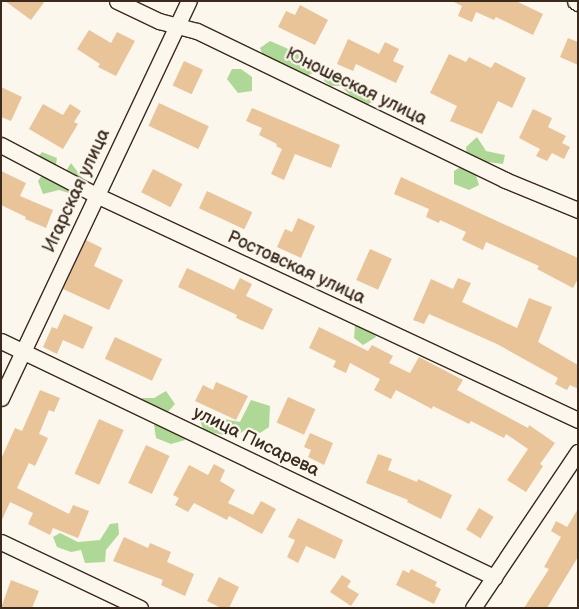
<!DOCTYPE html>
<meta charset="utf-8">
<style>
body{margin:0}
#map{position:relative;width:579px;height:609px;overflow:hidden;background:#fbf7ec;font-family:"Balsamiq Sans",sans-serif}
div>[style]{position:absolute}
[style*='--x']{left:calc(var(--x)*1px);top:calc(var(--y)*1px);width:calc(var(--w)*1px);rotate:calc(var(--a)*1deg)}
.green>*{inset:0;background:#aed896}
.building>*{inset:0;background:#e9c499;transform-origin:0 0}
.roads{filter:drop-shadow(1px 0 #3b2a1e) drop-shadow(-1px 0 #3b2a1e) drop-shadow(0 1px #3b2a1e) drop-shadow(0 -1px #3b2a1e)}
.street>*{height:15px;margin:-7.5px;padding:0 7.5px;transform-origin:7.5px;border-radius:7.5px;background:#fbf7ec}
span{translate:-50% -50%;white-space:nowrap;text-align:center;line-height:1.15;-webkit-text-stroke:4.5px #fbf7ec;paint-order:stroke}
.street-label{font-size:18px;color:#3b2a1e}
.frame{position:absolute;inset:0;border:2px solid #3b2a1e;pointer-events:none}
</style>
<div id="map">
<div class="green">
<i style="clip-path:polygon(270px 41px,314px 60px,313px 73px,304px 77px,264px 58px,260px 48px)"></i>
<i style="clip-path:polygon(232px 69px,241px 69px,252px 77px,252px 91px,238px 93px,227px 79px)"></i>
<i style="clip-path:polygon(333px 71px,340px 81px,346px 80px,356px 88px,373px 93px,375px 101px,366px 105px,356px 101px,341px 86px,331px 86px,324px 81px,324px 73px)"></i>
<i style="clip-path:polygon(477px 137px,486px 151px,505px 155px,503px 164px,480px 161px,467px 155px,466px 147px)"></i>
<i style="clip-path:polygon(42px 152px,57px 158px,54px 176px,61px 179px,71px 163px,83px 179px,72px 194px,59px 190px,43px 194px,38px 181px,43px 174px,36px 159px)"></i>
<i style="clip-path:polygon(462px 166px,474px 169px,479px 185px,469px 190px,454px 184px,454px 171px)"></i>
<i style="clip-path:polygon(369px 321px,376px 337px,363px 345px,354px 338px,355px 325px)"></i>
<i style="clip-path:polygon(166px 391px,175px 404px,167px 413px,137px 403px,142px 398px,154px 398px)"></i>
<i style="clip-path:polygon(251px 400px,270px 406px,269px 427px,260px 433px,248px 428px,234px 437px,204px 431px,200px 421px,208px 416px,240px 422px)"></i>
<i style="clip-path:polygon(162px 423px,181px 430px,185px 440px,171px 444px,156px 438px,154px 425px)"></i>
<i style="clip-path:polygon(118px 523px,119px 534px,106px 550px,105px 562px,85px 563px,81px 550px,71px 552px,57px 547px,53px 537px,60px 533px,78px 542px,100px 540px,110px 524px)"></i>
</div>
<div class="building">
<i style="clip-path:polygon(5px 1px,45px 1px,31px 20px)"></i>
<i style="clip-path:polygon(452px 1px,516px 1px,543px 14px,533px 35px,496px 17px,494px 20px,476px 12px,472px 22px,458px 16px,462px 6px)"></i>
<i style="clip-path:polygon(300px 5px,328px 20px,315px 45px,278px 27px,286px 11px,295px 15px)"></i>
<i style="clip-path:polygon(89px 30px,111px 43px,117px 32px,135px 41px,116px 76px,98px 67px,100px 64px,77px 49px)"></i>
<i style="clip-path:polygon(568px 38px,578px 42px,578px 65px,560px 57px)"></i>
<i style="clip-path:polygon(348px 39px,379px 54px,385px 42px,399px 49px,393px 61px,404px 66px,396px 83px,356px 64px,353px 71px,337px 64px)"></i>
<i style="clip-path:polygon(449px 54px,466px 62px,469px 57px,491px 68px,495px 62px,526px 78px,512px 108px,498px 101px,482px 134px,450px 121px,457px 106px,430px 93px)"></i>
<i style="left:184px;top:61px;width:21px;height:27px;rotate:25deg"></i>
<i style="clip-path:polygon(1px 87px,22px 97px,11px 121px,1px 117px)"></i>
<i style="left:159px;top:103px;width:55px;height:25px;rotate:25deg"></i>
<i style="clip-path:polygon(43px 104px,63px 115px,70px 104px,81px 111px,74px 122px,78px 124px,63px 149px,29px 129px)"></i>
<i style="clip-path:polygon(252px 108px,340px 145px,331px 168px,295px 154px,284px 180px,271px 174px,282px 149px,276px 146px,277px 144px,259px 135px,262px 128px,246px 121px)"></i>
<i style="clip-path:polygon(533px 109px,552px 118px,548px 127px,566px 136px,562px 143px,570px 147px,564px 159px,552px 153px,547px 161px,536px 156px,540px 149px,519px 138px)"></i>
<i style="left:153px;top:169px;width:33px;height:26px;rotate:27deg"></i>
<i style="clip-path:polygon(1px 171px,26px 183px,20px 196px,53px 210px,46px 228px,25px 219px,26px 217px,1px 205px)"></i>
<i style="clip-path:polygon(401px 177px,578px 258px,578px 279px,573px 288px,537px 269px,539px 266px,486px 242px,483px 250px,462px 240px,466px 232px,440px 220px,439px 223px,426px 217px,429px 209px,394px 194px)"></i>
<i style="left:207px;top:191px;width:50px;height:19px;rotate:25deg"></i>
<i style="clip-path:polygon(298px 218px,315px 226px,301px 258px,277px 247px,285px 229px,292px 232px)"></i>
<i style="clip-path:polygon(86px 240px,102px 248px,94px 266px,123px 280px,109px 310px,63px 289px)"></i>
<i style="left:370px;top:249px;width:24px;height:34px;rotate:24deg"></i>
<i style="clip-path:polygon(187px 268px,234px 290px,240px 278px,252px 284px,246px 296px,273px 309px,263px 330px,236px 318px,237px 315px,178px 287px)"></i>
<i style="clip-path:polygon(458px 278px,471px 283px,462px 302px,517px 328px,529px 298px,552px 307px,538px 342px,578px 365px,578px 389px,570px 385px,567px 390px,555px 384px,558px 378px,497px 344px,429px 314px,424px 324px,413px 320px,431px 279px,453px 289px)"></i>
<i style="clip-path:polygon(64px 314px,93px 327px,83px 349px,63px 340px,57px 354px,43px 347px,52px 327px,57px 329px)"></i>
<i style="clip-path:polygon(319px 327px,368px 351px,372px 345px,393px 356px,389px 363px,410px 373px,419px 357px,463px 380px,457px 390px,528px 428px,529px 425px,555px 443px,540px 464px,543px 466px,526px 492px,507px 480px,528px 449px,506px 434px,504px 438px,471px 421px,469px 424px,433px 406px,432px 409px,396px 390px,391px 399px,374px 390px,380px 379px,350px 363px,346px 373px,333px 367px,336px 361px,309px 348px)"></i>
<i style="left:115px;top:337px;width:52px;height:24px;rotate:25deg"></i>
<i style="clip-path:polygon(216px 382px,248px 396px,236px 420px,195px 401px,203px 385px,213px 390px)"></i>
<i style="clip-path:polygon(40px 390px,60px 398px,54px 412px,49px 410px,39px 434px,48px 438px,35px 466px,29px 463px,17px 488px,69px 514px,73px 505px,89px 511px,78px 538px,53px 528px,50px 535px,28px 524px,33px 513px,10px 502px,1px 522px,1px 459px,15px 428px,22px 431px)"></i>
<i style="left:288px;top:397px;width:30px;height:28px;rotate:24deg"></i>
<i style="left:99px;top:419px;width:27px;height:60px;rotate:24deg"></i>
<i style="clip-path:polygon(310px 433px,333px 443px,324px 465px,308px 457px,311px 450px,304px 447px)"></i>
<i style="left:146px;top:445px;width:26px;height:42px;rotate:25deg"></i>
<i style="clip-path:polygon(378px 454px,392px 459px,388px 470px,417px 482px,418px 479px,452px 495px,441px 519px,407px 502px,408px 500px,366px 483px)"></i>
<i style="clip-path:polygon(214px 464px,225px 470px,220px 481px,235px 490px,228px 503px,253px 515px,261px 501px,276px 509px,262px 534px,229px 516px,227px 520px,194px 503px,188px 512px,175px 505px,179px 498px,173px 495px,189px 465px,208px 475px)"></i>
<i style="left:479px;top:508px;width:17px;height:25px;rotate:31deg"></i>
<i style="clip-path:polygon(578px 509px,578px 557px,547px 608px,524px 608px,549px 569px,544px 567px,561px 537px,551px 531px,556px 521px,567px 527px)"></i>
<i style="clip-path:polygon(298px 518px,343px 540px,335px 559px,306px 546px,298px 563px,287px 557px,295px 540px,288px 537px)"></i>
<i style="clip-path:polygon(124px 537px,148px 548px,150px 543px,171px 552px,167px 562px,194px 574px,185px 596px,161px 585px,163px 580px,113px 561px)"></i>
<i style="clip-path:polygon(411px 569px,437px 582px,435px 586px,441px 589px,434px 604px,396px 585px,403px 570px,409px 573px)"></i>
<i style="clip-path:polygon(342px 575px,351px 581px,347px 587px,359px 594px,351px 606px,330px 592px)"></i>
<i style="clip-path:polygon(219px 577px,239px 587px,229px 608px,221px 608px,207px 601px)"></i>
<i style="clip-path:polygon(11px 580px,39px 591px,32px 608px,1px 608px)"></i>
</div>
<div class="roads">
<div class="street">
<i style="--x:117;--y:1;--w:47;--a:25.5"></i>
<i style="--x:159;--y:21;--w:39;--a:15"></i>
<i style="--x:197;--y:31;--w:342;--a:25.8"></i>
<i style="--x:505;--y:180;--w:79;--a:22.3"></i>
<i style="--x:575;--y:1;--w:4;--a:34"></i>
<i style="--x:1;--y:145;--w:107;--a:27.8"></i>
<i style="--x:96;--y:195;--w:532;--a:25.02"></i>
<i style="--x:1;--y:341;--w:547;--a:25.58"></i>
<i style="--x:1;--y:398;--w:439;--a:-64.7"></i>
<i style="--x:1;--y:542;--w:154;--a:25.4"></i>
<i style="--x:473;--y:608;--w:188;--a:-56.1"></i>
</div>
</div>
<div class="street-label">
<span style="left:356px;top:87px;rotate:26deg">Юношеская улица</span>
<span style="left:77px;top:191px;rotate:-65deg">Игарская улица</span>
<span style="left:296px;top:268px;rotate:25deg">Ростовская улица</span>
<span style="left:256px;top:442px;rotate:26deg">улица Писарева</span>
</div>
<div class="frame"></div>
</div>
